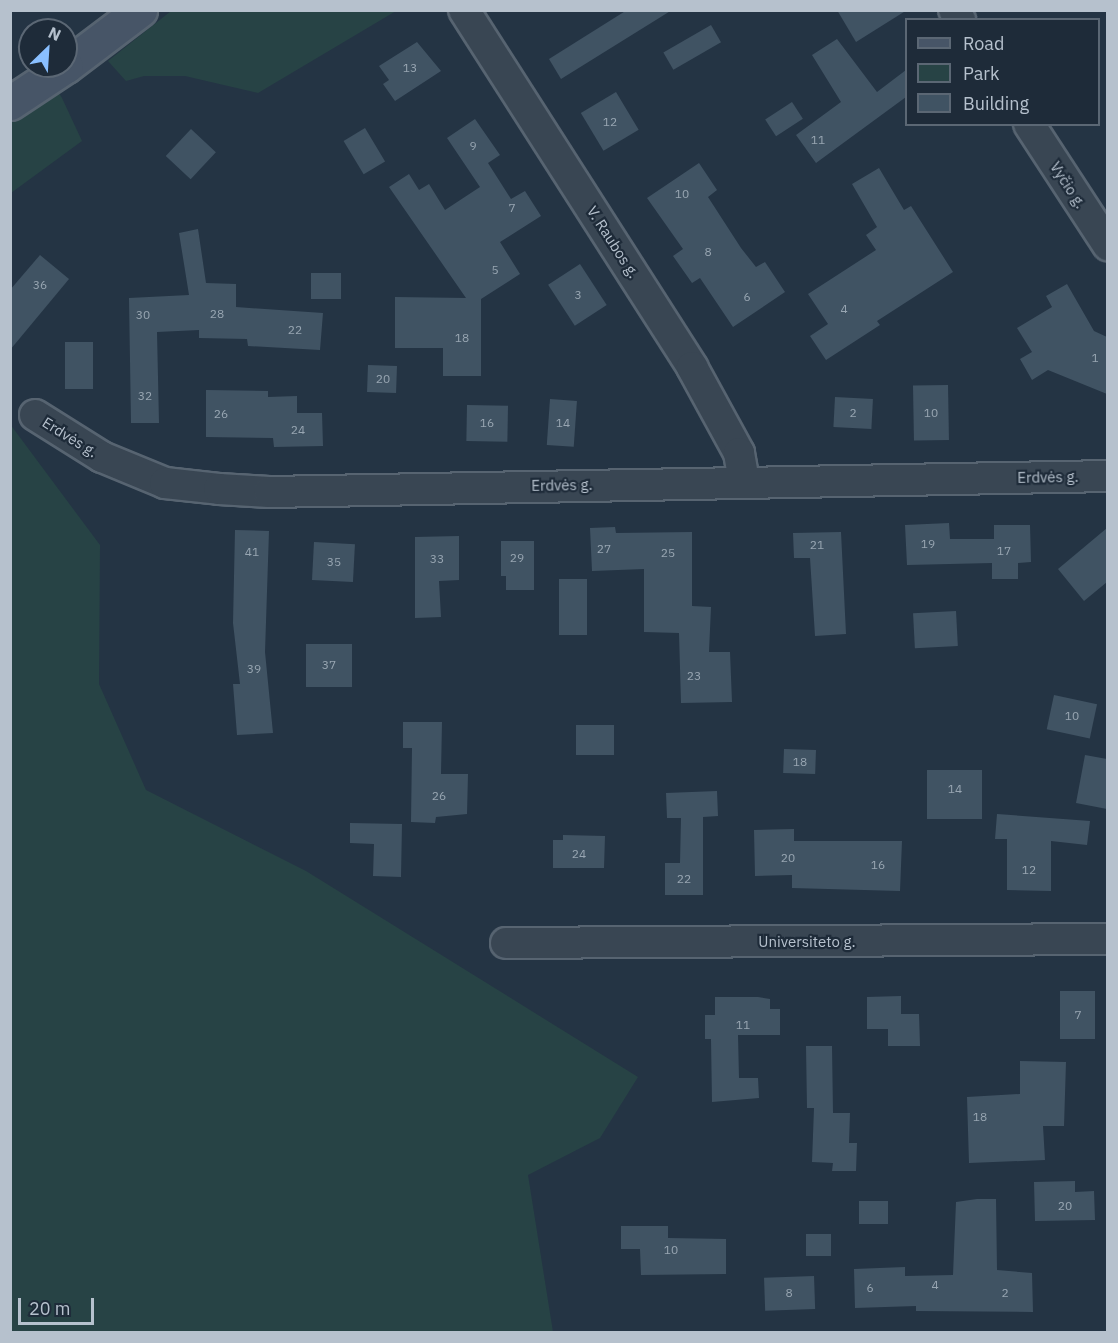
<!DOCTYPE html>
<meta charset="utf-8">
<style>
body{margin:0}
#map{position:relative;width:1118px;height:1343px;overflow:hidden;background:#243444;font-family:"IBM Plex Sans",sans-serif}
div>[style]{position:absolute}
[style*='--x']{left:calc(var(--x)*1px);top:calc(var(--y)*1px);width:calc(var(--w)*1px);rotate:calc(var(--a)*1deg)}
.green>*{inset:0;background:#274345}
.building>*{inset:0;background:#405363;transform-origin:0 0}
.roads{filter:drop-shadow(2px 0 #576471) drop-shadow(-2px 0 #576471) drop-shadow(0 2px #576471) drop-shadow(0 -2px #576471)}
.street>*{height:30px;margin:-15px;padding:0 15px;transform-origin:15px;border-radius:15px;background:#394653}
.secondary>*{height:33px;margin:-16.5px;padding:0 16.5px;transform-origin:16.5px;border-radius:16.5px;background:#475567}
span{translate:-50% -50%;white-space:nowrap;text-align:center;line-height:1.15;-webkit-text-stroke:4.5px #1e2b39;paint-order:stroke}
.number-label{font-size:12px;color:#98a6b2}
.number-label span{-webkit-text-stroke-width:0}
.street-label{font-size:15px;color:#b6c1cd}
.frame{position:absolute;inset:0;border:12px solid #b6c1cd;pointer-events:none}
.legend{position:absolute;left:905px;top:18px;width:195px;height:108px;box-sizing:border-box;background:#1e2b39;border:2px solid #5b6774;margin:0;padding:8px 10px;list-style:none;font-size:18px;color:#b6c1cd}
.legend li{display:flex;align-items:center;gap:12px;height:30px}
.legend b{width:30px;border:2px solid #5b6774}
.north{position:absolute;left:18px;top:18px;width:60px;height:60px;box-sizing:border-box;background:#1e2b39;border:2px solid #5b6774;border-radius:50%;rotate:25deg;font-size:16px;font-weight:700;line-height:24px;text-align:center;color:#b6c1cd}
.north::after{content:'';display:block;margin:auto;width:21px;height:27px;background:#89bfff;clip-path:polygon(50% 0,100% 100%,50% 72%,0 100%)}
.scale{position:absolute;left:18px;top:1298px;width:76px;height:27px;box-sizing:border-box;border:3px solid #b6c1cd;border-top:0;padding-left:8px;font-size:18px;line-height:21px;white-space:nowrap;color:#b6c1cd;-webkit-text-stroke:4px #1e2b39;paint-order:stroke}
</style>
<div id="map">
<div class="green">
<i style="clip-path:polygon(171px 11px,171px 10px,396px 11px,258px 93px,185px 76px,144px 76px,126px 81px,108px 61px)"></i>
<i style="clip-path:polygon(35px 66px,42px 66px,62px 98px,82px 141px,11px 193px,10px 83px)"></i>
<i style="clip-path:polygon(10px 424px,100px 545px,99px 684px,146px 790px,306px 871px,638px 1077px,600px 1138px,528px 1175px,553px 1332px,11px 1332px)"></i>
</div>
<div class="building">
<i style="clip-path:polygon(627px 10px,672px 10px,561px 79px,549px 59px)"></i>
<i style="clip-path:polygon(837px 10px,907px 10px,856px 42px)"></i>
<i style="left:711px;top:25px;width:20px;height:55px;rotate:60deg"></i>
<i style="clip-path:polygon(837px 39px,877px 92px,906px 70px,906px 97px,816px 163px,796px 135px,841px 102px,812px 55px)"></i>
<i style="clip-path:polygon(417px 42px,441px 71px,395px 101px,383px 84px,389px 80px,379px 66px)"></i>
<i style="left:616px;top:92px;width:44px;height:41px;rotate:59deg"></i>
<i style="left:792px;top:102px;width:20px;height:32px;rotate:57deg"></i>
<i style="clip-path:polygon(475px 119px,500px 155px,488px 163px,511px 199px,525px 191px,541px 216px,500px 242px,520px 274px,481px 299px,481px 376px,443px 376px,443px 348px,395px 348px,395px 297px,466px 298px,389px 187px,409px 174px,419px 190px,429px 184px,445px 210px,480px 187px,447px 138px)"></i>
<i style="left:365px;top:128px;width:39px;height:25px;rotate:59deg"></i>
<i style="left:191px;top:129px;width:34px;height:37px;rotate:43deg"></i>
<i style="clip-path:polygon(699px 163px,717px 190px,708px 197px,741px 248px,756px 267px,765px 262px,785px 292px,733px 327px,700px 278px,692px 283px,673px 256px,683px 249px,647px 198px)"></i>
<i style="clip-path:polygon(879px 168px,904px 210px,911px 206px,953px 272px,877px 321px,880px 325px,826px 360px,810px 336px,828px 324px,808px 294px,876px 250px,866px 235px,877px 227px,852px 184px)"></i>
<i style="clip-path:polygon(198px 229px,206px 283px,236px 284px,236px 307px,323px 313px,320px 350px,248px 346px,247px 339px,199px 338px,199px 330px,157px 332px,159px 423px,131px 423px,129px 298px,189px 295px,179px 233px)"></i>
<i style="clip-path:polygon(40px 255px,69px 279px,10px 350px,10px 290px)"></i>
<i style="left:580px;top:264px;width:49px;height:38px;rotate:57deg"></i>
<i style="left:311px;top:273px;width:30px;height:26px"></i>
<i style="clip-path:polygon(1067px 284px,1094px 331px,1107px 337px,1107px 394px,1048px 370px,1032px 380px,1020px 359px,1032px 352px,1017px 328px,1052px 307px,1046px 296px)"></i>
<i style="left:65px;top:342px;width:28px;height:47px"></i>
<i style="left:368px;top:365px;width:29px;height:27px;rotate:2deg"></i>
<i style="left:948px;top:385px;width:55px;height:35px;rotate:89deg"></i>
<i style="clip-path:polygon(206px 390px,268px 391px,268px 397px,297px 396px,297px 413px,322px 413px,323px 446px,274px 447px,273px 438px,206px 437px)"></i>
<i style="left:835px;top:397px;width:38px;height:30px;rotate:3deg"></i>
<i style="left:550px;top:399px;width:27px;height:46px;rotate:4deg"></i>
<i style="left:467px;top:405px;width:41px;height:36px;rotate:1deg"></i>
<i style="clip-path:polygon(949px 523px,950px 539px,994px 539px,994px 525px,1030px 525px,1031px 562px,1018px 563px,1018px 579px,992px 579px,992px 563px,907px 565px,905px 525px)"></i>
<i style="clip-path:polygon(615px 527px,616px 533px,692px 532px,692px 606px,711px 607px,709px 652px,730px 652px,732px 702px,681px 703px,679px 633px,644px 632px,644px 569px,592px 571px,590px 528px)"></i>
<i style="clip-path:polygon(1107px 528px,1107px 582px,1084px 601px,1058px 569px)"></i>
<i style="clip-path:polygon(235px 530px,269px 531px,265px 652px,273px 733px,237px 735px,233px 684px,240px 684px,233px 623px)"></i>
<i style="clip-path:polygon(841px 532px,846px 634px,815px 636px,810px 558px,794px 558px,793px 533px)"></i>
<i style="clip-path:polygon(459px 536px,459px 580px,439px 581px,441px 617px,415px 618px,415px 537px)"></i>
<i style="clip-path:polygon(501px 541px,534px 541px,534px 590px,506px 590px,506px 576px,501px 576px)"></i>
<i style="left:314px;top:542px;width:41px;height:38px;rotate:3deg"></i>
<i style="left:559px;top:579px;width:28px;height:56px"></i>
<i style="left:956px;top:611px;width:35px;height:43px;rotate:87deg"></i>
<i style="left:306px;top:644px;width:46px;height:43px"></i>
<i style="left:1054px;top:695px;width:44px;height:35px;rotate:12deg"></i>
<i style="clip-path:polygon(403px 722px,442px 722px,441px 774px,468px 774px,467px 814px,436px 817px,435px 823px,411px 822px,412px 748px,403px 748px)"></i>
<i style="left:614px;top:725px;width:30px;height:38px;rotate:90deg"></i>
<i style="left:784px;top:749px;width:32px;height:24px;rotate:2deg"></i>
<i style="clip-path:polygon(1085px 755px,1107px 759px,1107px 809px,1076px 803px)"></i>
<i style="left:927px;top:770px;width:55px;height:49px"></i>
<i style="clip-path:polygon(717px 791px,718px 816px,703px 817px,703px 895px,665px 895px,665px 863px,680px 863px,681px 818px,667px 818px,666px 793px)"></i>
<i style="clip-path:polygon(997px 814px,1090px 821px,1087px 845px,1051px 841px,1051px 891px,1007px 890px,1007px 839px,995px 839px)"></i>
<i style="clip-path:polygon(350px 823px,402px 824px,401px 877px,373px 876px,374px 844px,350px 843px)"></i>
<i style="clip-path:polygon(794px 829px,794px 841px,902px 841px,900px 891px,792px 888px,792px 875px,755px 876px,754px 830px)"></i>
<i style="clip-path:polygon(563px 835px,605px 836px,604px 868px,553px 868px,553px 840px,563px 840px)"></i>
<i style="left:1060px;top:991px;width:35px;height:48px"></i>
<i style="clip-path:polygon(901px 996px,901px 1014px,919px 1014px,920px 1046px,888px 1046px,888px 1029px,867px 1029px,867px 997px)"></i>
<i style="clip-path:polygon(715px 997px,758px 997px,770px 999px,770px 1009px,780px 1009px,780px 1035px,738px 1035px,739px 1078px,758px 1078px,759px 1098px,712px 1102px,711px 1039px,705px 1039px,705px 1015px,715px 1015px)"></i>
<i style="clip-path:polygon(806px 1046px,832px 1046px,833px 1113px,850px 1113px,849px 1143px,857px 1143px,856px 1171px,832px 1171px,833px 1163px,812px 1162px,814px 1108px,807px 1108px)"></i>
<i style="clip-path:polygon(1020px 1061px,1066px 1062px,1064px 1126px,1043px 1126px,1045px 1160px,969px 1163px,967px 1097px,1020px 1094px)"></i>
<i style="clip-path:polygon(1075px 1181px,1075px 1192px,1094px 1191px,1095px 1220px,1035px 1221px,1034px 1182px)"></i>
<i style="clip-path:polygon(977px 1199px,996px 1199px,997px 1270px,1032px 1273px,1033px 1312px,916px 1311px,916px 1306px,855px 1308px,854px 1269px,905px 1267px,905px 1276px,953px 1275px,956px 1202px)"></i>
<i style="left:859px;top:1201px;width:29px;height:23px"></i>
<i style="clip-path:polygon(621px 1226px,668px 1226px,668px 1238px,726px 1239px,726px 1274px,641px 1275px,640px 1249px,621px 1249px)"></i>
<i style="left:806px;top:1234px;width:25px;height:22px"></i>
<i style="left:814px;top:1276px;width:33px;height:50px;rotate:88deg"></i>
</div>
<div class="roads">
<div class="street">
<i style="--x:464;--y:10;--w:424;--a:57.4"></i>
<i style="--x:692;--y:367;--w:98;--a:61.3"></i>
<i style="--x:739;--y:453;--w:29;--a:80"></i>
<i style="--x:954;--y:10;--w:12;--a:59"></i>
<i style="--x:1029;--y:124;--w:145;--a:56.9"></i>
<i style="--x:35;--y:415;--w:79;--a:32.1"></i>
<i style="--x:102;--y:457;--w:68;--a:22.4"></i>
<i style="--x:165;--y:483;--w:54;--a:6.3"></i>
<i style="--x:219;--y:489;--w:50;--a:3.4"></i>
<i style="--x:269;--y:492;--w:839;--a:-1.09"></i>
<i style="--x:506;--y:943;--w:602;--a:-0.38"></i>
</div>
<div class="secondary">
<i style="--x:66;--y:66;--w:93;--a:-37.1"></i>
<i style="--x:10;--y:103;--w:67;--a:-33.5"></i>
</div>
</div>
<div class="number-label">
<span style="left:410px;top:68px">13</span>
<span style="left:610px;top:122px">12</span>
<span style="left:818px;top:140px">11</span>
<span style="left:473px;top:146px">9</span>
<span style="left:682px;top:194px">10</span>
<span style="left:512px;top:208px">7</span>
<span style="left:708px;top:252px">8</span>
<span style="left:495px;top:270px">5</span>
<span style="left:40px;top:285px">36</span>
<span style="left:578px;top:295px">3</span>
<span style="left:747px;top:297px">6</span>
<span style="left:844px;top:309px">4</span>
<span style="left:217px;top:314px">28</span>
<span style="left:143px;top:315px">30</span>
<span style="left:295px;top:330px">22</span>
<span style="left:462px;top:338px">18</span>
<span style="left:1095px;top:358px">1</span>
<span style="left:383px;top:379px">20</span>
<span style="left:145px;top:396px">32</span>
<span style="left:853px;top:413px">2</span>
<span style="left:931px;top:413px">10</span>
<span style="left:221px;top:414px">26</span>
<span style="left:487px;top:423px">16</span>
<span style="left:563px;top:423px">14</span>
<span style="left:298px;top:430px">24</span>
<span style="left:928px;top:544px">19</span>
<span style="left:817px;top:545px">21</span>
<span style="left:604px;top:549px">27</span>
<span style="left:1004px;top:551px">17</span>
<span style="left:252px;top:552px">41</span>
<span style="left:668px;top:553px">25</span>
<span style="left:517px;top:558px">29</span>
<span style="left:437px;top:559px">33</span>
<span style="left:334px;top:562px">35</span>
<span style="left:329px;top:665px">37</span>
<span style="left:254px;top:669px">39</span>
<span style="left:694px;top:676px">23</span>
<span style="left:1072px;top:716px">10</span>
<span style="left:800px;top:762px">18</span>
<span style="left:955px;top:789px">14</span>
<span style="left:439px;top:796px">26</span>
<span style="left:579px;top:854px">24</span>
<span style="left:788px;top:858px">20</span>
<span style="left:878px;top:865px">16</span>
<span style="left:1029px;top:870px">12</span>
<span style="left:684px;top:879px">22</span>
<span style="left:1078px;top:1015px">7</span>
<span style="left:743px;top:1025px">11</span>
<span style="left:980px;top:1117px">18</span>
<span style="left:1065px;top:1206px">20</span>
<span style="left:671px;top:1250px">10</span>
<span style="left:935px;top:1285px">4</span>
<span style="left:870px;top:1288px">6</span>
<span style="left:789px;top:1293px">8</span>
<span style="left:1005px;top:1293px">2</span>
</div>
<div class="street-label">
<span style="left:1068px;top:185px;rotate:57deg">Vyčio g.</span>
<span style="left:613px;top:242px;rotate:57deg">V. Raubos g.</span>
<span style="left:70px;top:437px;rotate:32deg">Erdvės g.</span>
<span style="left:1048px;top:477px;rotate:-1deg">Erdvės g.</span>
<span style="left:562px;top:485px;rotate:-1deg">Erdvės g.</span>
<span style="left:807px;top:942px">Universiteto g.</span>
</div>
<div class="frame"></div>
<ul class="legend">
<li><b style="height:8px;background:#475567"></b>Road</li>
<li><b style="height:16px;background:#274345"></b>Park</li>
<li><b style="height:16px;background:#405363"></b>Building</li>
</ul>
<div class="north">N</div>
<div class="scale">20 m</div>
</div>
